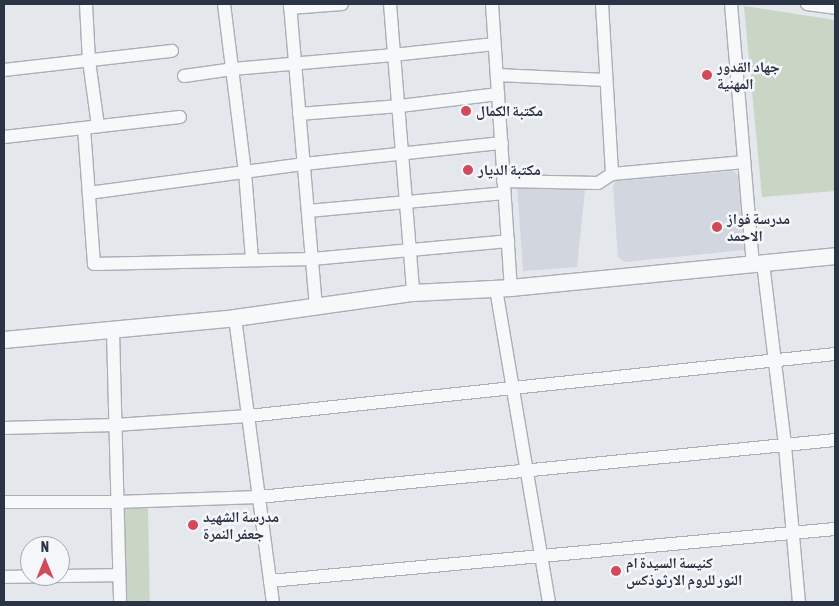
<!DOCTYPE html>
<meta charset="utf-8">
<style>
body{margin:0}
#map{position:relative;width:839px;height:606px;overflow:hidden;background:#e4e7ec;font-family:"Asap Condensed","Noto Naskh Arabic",sans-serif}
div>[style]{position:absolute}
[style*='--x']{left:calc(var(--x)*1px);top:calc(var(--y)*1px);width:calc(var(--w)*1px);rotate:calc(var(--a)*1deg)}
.built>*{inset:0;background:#d2d6de}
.green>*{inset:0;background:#c9d6c5;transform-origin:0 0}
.roads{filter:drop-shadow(1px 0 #a9aeb7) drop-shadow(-1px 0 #a9aeb7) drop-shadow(0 1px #a9aeb7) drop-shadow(0 -1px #a9aeb7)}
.minor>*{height:12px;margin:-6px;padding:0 6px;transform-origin:6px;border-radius:6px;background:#f7f8fa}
.tertiary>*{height:16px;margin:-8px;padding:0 8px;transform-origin:8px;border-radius:8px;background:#f7f8fa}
.dots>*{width:14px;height:14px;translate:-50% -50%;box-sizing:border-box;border:2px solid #f4f6f9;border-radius:50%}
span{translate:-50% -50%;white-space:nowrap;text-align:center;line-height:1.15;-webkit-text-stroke:5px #f4f6f9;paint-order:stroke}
.poi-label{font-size:15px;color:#2b3445;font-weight:700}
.left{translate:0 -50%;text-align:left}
.frame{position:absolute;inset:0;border:5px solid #2b3445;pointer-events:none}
.north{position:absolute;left:20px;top:536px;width:50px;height:50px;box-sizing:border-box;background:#f4f6f9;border:1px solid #a4a8b1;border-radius:50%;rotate:0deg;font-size:14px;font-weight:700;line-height:20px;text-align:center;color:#2b3445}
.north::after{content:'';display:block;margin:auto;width:18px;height:22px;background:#d1495b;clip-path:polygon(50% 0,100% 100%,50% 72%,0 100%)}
</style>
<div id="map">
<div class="built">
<i style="clip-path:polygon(734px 171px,738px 175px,744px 250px,625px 262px,618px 257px,613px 187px,615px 181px)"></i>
<i style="clip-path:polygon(517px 186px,585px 190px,577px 267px,523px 271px)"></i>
</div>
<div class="green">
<i style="clip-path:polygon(744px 6px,835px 20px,835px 191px,762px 197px)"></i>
<i style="left:148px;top:506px;width:96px;height:28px;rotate:89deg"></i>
</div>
<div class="roads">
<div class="minor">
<i style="--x:86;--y:4;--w:57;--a:87"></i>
<i style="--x:89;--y:61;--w:66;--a:82.1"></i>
<i style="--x:224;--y:4;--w:169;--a:82.9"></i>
<i style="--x:245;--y:172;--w:87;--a:85.4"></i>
<i style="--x:290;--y:4;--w:303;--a:85.1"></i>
<i style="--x:390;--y:4;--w:290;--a:85.4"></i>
<i style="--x:492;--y:4;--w:285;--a:86.2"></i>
<i style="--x:602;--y:4;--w:170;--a:86.6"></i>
<i style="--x:612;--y:174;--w:133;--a:-5.2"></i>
<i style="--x:731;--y:4;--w:261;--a:85.2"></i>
<i style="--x:807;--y:4;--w:28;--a:8"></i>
<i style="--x:290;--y:8;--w:52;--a:-4.4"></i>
<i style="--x:4;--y:70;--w:169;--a:-6.5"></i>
<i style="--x:497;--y:75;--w:109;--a:2.6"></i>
<i style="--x:184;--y:76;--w:49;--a:-8.1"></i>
<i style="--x:233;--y:69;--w:161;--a:-5"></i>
<i style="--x:393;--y:55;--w:102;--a:-6.2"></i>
<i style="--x:299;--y:114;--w:101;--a:-4.5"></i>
<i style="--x:400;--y:106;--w:99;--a:-7"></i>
<i style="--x:84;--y:128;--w:136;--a:85.8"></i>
<i style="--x:94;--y:264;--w:218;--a:-1.3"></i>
<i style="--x:312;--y:259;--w:197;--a:-5.2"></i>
<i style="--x:4;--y:137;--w:177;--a:-6.5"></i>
<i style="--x:503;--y:181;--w:95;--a:1.2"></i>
<i style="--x:598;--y:183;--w:17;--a:-33"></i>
<i style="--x:89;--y:193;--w:217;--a:-7.7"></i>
<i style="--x:304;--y:164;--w:199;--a:-6.1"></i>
<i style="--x:308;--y:211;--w:197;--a:-5.2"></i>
<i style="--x:763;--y:263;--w:184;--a:83.1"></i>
<i style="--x:785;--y:446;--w:157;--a:84.9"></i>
<i style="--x:496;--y:289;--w:317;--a:80.4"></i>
<i style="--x:235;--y:318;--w:287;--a:82.4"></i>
<i style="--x:113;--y:331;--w:271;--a:88.5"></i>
<i style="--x:4;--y:428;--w:111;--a:-1.5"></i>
<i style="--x:115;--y:425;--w:133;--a:-3.9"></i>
<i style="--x:248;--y:416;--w:590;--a:-6.03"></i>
<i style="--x:4;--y:502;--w:113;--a:0"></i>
<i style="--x:117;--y:502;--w:142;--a:-2"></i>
<i style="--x:259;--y:497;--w:579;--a:-5.65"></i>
<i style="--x:4;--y:577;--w:115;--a:-1"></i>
<i style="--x:270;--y:581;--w:567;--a:-5.26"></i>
</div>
<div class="tertiary">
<i style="--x:4;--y:340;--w:232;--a:-5.4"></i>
<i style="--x:235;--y:318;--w:180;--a:-8"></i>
<i style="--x:413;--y:293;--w:98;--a:-2.9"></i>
<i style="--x:511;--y:288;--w:326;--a:-5.6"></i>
</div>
</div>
<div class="dots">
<i style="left:707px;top:75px;background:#d1495b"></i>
<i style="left:466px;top:111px;background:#d1495b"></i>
<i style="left:468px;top:170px;background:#d1495b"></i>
<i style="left:717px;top:227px;background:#d1495b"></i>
<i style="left:193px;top:525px;background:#d1495b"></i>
<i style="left:616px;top:571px;background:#d1495b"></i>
</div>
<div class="poi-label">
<span class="left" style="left:717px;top:75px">جهاد القدور<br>المهنية</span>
<span class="left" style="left:476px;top:111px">مكتبة الكمال</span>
<span class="left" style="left:478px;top:170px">مكتبة الديار</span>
<span class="left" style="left:727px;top:227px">مدرسة فواز<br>الاحمد</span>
<span class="left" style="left:203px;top:525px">مدرسة الشهيد<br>جعفر النمرة</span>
<span class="left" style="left:626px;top:571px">كنيسة السيدة ام<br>النور للروم الارثوذكس</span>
</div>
<div class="frame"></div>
<div class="north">N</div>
</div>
